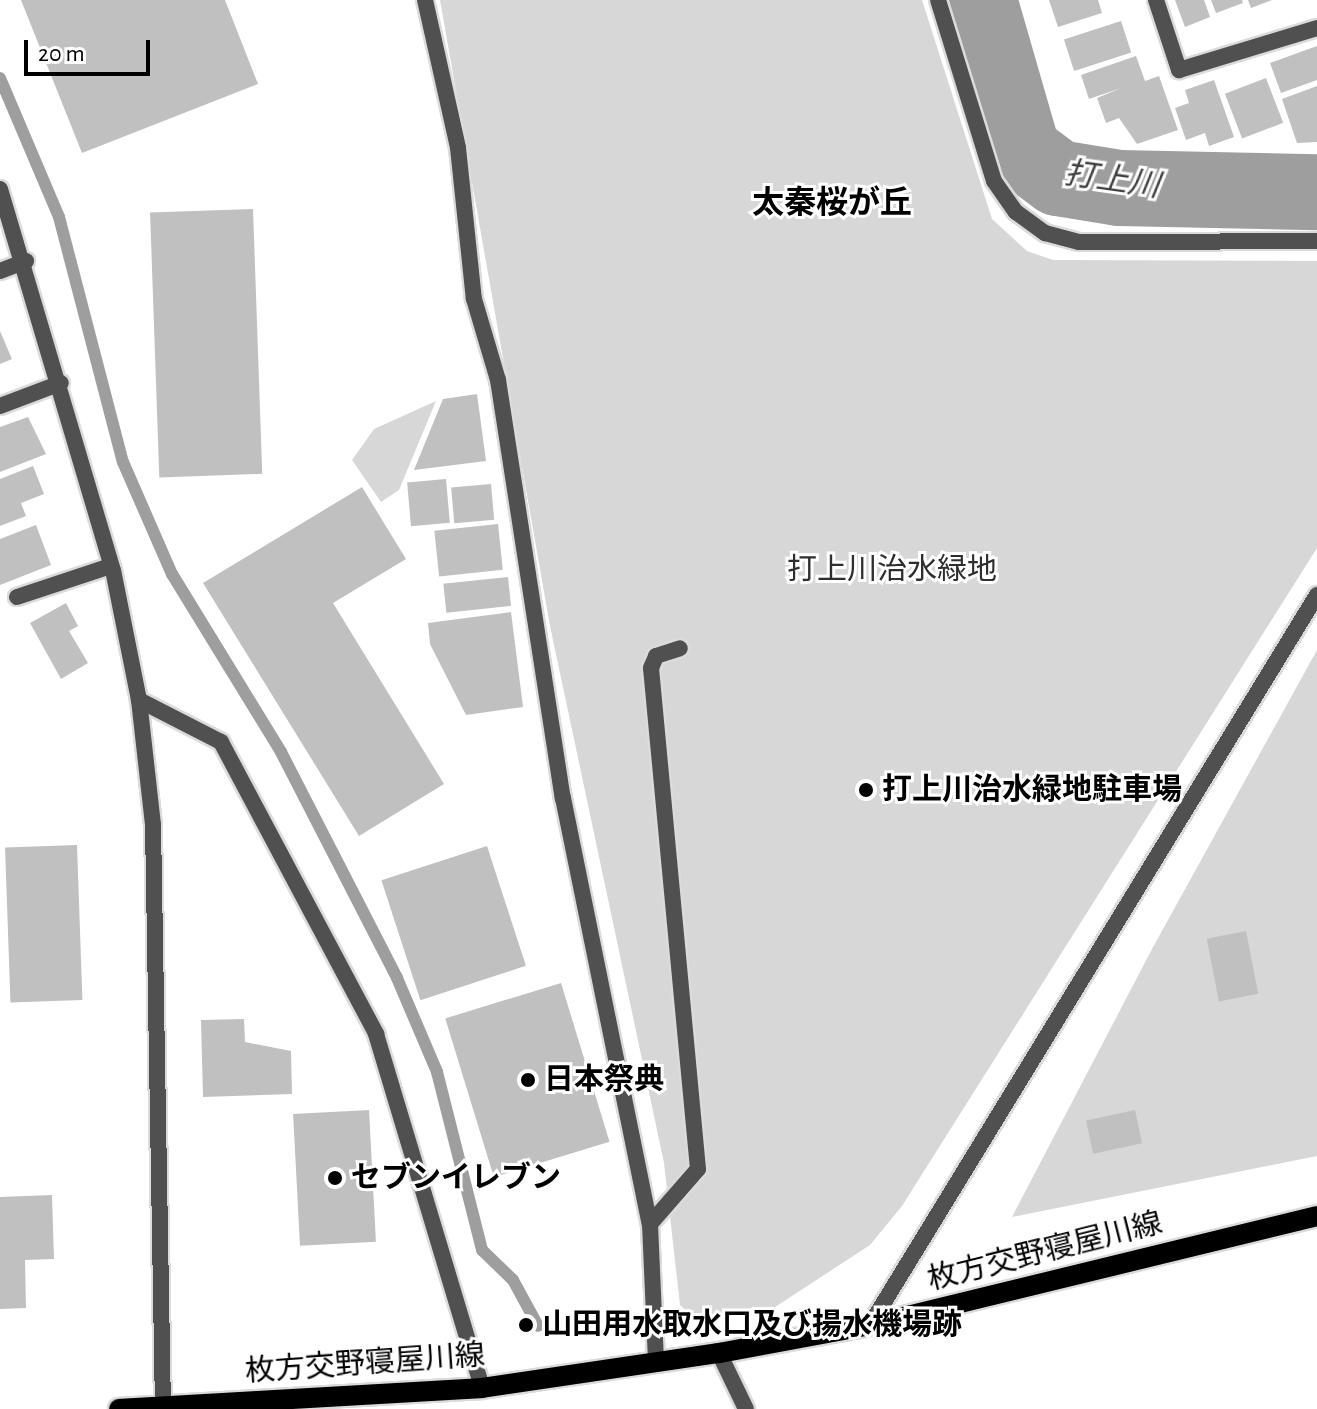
<!DOCTYPE html>
<meta charset="utf-8">
<style>
body{margin:0}
#map{position:relative;width:1317px;height:1409px;overflow:hidden;background:#fff;font-family:"Alegreya Sans","Noto Sans JP",sans-serif}
div>[style]{position:absolute}
[style*='--x']{left:calc(var(--x)*1px);top:calc(var(--y)*1px);width:calc(var(--w)*1px);rotate:calc(var(--a)*1deg)}
.green>*{inset:0;background:#d7d7d7}
.stream>*{height:12px;margin:-6px;padding:0 6px;transform-origin:6px;border-radius:6px;background:#9e9e9e}
.river>*{height:76px;margin:-38px;padding:0 38px;transform-origin:38px;border-radius:38px;background:#9e9e9e}
.building>*{inset:0;background:#c0c0c0;transform-origin:0 0}
.roads{filter:drop-shadow(2px 0 #dbdbdb) drop-shadow(-2px 0 #dbdbdb) drop-shadow(0 2px #dbdbdb) drop-shadow(0 -2px #dbdbdb)}
.service>*{height:16px;margin:-8px;padding:0 8px;transform-origin:8px;border-radius:8px;background:#505050}
.minor>*{height:16px;margin:-8px;padding:0 8px;transform-origin:8px;border-radius:8px;background:#505050}
.tertiary>*{height:16px;margin:-8px;padding:0 8px;transform-origin:8px;border-radius:8px;background:#505050}
.primary>*{height:20px;margin:-10px;padding:0 10px;transform-origin:10px;border-radius:10px;background:#000}
.dots>*{width:22px;height:22px;translate:-50% -50%;box-sizing:border-box;border:4px solid #fff;border-radius:50%}
span{translate:-50% -50%;white-space:nowrap;text-align:center;line-height:1.15;-webkit-text-stroke:6px #fff;paint-order:stroke}
.park-label{font-size:30px;color:#2e2e2e}
.poi-label{font-size:30px;color:#000;font-weight:700}
.left{translate:0 -50%;text-align:left}
.street-label{font-size:30px;color:#000}
.water-label{font-size:32px;color:#3f3f3f;font-style:italic}
.neighbourhood-label{font-size:32px;color:#000;font-weight:700}
.scale{position:absolute;left:24px;top:40px;width:126px;height:36px;box-sizing:border-box;border:4px solid #000;border-top:0;padding-left:10px;font-size:24px;line-height:28px;white-space:nowrap;color:#000;-webkit-text-stroke:6px #fff;paint-order:stroke}
</style>
<div id="map">
<div class="green">
<i style="clip-path:polygon(440px 0,922px 0,992px 219px,1027px 251px,1053px 260px,1317px 261px,1317px 548px,902px 1206px,870px 1245px,769px 1311px,696px 1320px,680px 1305px,664px 1163px,550px 626px)"></i>
<i style="clip-path:polygon(436px 401px,399px 490px,381px 502px,352px 460px,374px 429px)"></i>
<i style="clip-path:polygon(1317px 650px,1317px 1156px,1012px 1217px,1152px 949px)"></i>
</div>
<div class="stream">
<i style="--x:0;--y:78;--w:151;--a:67"></i>
<i style="--x:59;--y:217;--w:253;--a:75.4"></i>
<i style="--x:123;--y:462;--w:122;--a:66.4"></i>
<i style="--x:172;--y:574;--w:209;--a:58.5"></i>
<i style="--x:281;--y:752;--w:254;--a:62.8"></i>
<i style="--x:397;--y:978;--w:102;--a:66.9"></i>
<i style="--x:437;--y:1072;--w:184;--a:75.8"></i>
<i style="--x:482;--y:1250;--w:43;--a:44.1"></i>
<i style="--x:513;--y:1280;--w:52;--a:61.5"></i>
</div>
<div class="river">
<i style="--x:979;--y:0;--w:158;--a:73.9"></i>
<i style="--x:1023;--y:152;--w:44;--a:36.6"></i>
<i style="--x:1058;--y:178;--w:62;--a:9.3"></i>
<i style="--x:1119;--y:188;--w:198;--a:1.2"></i>
</div>
<div class="building">
<i style="clip-path:polygon(21px 0,225px 0,258px 84px,82px 153px)"></i>
<i style="clip-path:polygon(1049px 0,1098px 0,1102px 13px,1058px 27px)"></i>
<i style="clip-path:polygon(1175px 0,1204px 0,1210px 17px,1185px 27px)"></i>
<i style="clip-path:polygon(1211px 0,1242px 0,1243px 3px,1216px 13px)"></i>
<i style="clip-path:polygon(1248px 0,1272px 0,1251px 8px)"></i>
<i style="left:1121px;top:21px;width:33px;height:60px;rotate:72deg"></i>
<i style="clip-path:polygon(1317px 46px,1317px 80px,1281px 93px,1270px 63px)"></i>
<i style="clip-path:polygon(1136px 56px,1145px 81px,1159px 76px,1178px 130px,1137px 144px,1119px 118px,1106px 123px,1097px 98px,1121px 88px,1089px 99px,1081px 75px)"></i>
<i style="left:1266px;top:78px;width:48px;height:44px;rotate:69deg"></i>
<i style="clip-path:polygon(1214px 80px,1234px 137px,1209px 146px,1205px 133px,1186px 140px,1175px 108px,1189px 103px,1185px 90px)"></i>
<i style="clip-path:polygon(1317px 86px,1317px 142px,1297px 143px,1282px 99px)"></i>
<i style="left:253px;top:209px;width:265px;height:103px;rotate:88deg"></i>
<i style="clip-path:polygon(0 331px,12px 359px,0 364px)"></i>
<i style="clip-path:polygon(477px 394px,486px 461px,414px 470px,443px 399px)"></i>
<i style="clip-path:polygon(28px 417px,46px 454px,0 472px,0 427px)"></i>
<i style="clip-path:polygon(33px 466px,44px 494px,21px 503px,26px 516px,0 526px,0 479px)"></i>
<i style="left:446px;top:479px;width:44px;height:39px;rotate:85deg"></i>
<i style="left:491px;top:484px;width:36px;height:40px;rotate:85deg"></i>
<i style="clip-path:polygon(362px 487px,406px 559px,333px 603px,444px 784px,359px 836px,203px 583px)"></i>
<i style="left:498px;top:524px;width:46px;height:64px;rotate:84deg"></i>
<i style="clip-path:polygon(36px 525px,51px 565px,0 585px,0 539px)"></i>
<i style="left:508px;top:577px;width:29px;height:65px;rotate:84deg"></i>
<i style="clip-path:polygon(66px 603px,78px 626px,69px 631px,88px 663px,61px 679px,30px 623px)"></i>
<i style="clip-path:polygon(511px 612px,523px 707px,466px 715px,430px 644px,428px 623px)"></i>
<i style="left:77px;top:845px;width:155px;height:72px;rotate:88deg"></i>
<i style="left:487px;top:846px;width:126px;height:111px;rotate:72deg"></i>
<i style="left:1246px;top:931px;width:64px;height:40px;rotate:79deg"></i>
<i style="left:561px;top:983px;width:166px;height:121px;rotate:73deg"></i>
<i style="clip-path:polygon(244px 1019px,245px 1042px,291px 1051px,292px 1094px,203px 1097px,201px 1020px)"></i>
<i style="left:369px;top:1110px;width:132px;height:76px;rotate:87deg"></i>
<i style="left:1135px;top:1110px;width:34px;height:50px;rotate:78deg"></i>
<i style="clip-path:polygon(52px 1195px,54px 1259px,25px 1260px,26px 1308px,0 1309px,0 1197px)"></i>
</div>
<div class="roads">
<div class="service">
<i style="--x:0;--y:271;--w:28;--a:-21"></i>
<i style="--x:0;--y:406;--w:65;--a:-20.7"></i>
<i style="--x:17;--y:597;--w:99;--a:-18.3"></i>
<i style="--x:650;--y:1224;--w:73;--a:-48.9"></i>
<i style="--x:698;--y:1169;--w:503;--a:-95.36"></i>
<i style="--x:651;--y:668;--w:13;--a:-67"></i>
<i style="--x:656;--y:656;--w:25;--a:-18"></i>
<i style="--x:719;--y:1353;--w:62;--a:64.3"></i>
</div>
<div class="minor">
<i style="--x:425;--y:0;--w:152;--a:77.4"></i>
<i style="--x:458;--y:148;--w:152;--a:84"></i>
<i style="--x:474;--y:299;--w:84;--a:73.5"></i>
<i style="--x:498;--y:380;--w:423;--a:81.2"></i>
<i style="--x:563;--y:798;--w:435;--a:78.5"></i>
<i style="--x:650;--y:1224;--w:136;--a:87.5"></i>
<i style="--x:938;--y:0;--w:189;--a:72.8"></i>
<i style="--x:994;--y:181;--w:38;--a:55"></i>
<i style="--x:1016;--y:212;--w:36;--a:36"></i>
<i style="--x:1045;--y:233;--w:35;--a:15"></i>
<i style="--x:1079;--y:242;--w:238;--a:-0.2"></i>
<i style="--x:1156;--y:0;--w:74;--a:71.8"></i>
<i style="--x:1179;--y:70;--w:144;--a:-16.9"></i>
<i style="--x:139;--y:700;--w:92;--a:27.1"></i>
<i style="--x:221;--y:742;--w:331;--a:62"></i>
<i style="--x:376;--y:1034;--w:370;--a:73.3"></i>
</div>
<div class="tertiary">
<i style="--x:0;--y:189;--w:397;--a:73.5"></i>
<i style="--x:113;--y:570;--w:133;--a:78.7"></i>
<i style="--x:139;--y:700;--w:126;--a:83.6"></i>
<i style="--x:153;--y:825;--w:584;--a:89.02"></i>
<i style="--x:870;--y:1325;--w:856;--a:-58.52"></i>
</div>
<div class="primary">
<i style="--x:119;--y:1409;--w:364;--a:-3.3"></i>
<i style="--x:482;--y:1388;--w:240;--a:-8.4"></i>
<i style="--x:719;--y:1353;--w:154;--a:-10.5"></i>
<i style="--x:870;--y:1325;--w:460;--a:-13.7"></i>
</div>
</div>
<div class="dots">
<i style="left:866px;top:790px;background:#000"></i>
<i style="left:528px;top:1080px;background:#000"></i>
<i style="left:335px;top:1178px;background:#000"></i>
<i style="left:526px;top:1325px;background:#000"></i>
</div>
<div class="park-label">
<span style="left:892px;top:570px">打上川治水緑地</span>
</div>
<div class="poi-label">
<span class="left" style="left:882px;top:790px">打上川治水緑地駐車場</span>
<span class="left" style="left:544px;top:1080px">日本祭典</span>
<span class="left" style="left:351px;top:1178px">セブンイレブン</span>
<span class="left" style="left:542px;top:1325px">山田用水取水口及び揚水機場跡</span>
</div>
<div class="street-label">
<span style="left:1045px;top:1252px;rotate:-14deg">枚方交野寝屋川線</span>
<span style="left:365px;top:1364px;rotate:-4deg">枚方交野寝屋川線</span>
</div>
<div class="water-label">
<span style="left:1112px;top:180px;rotate:8deg">打上川</span>
</div>
<div class="neighbourhood-label">
<span style="left:832px;top:203px">太秦桜が丘</span>
</div>
<div class="scale">20 m</div>
</div>
